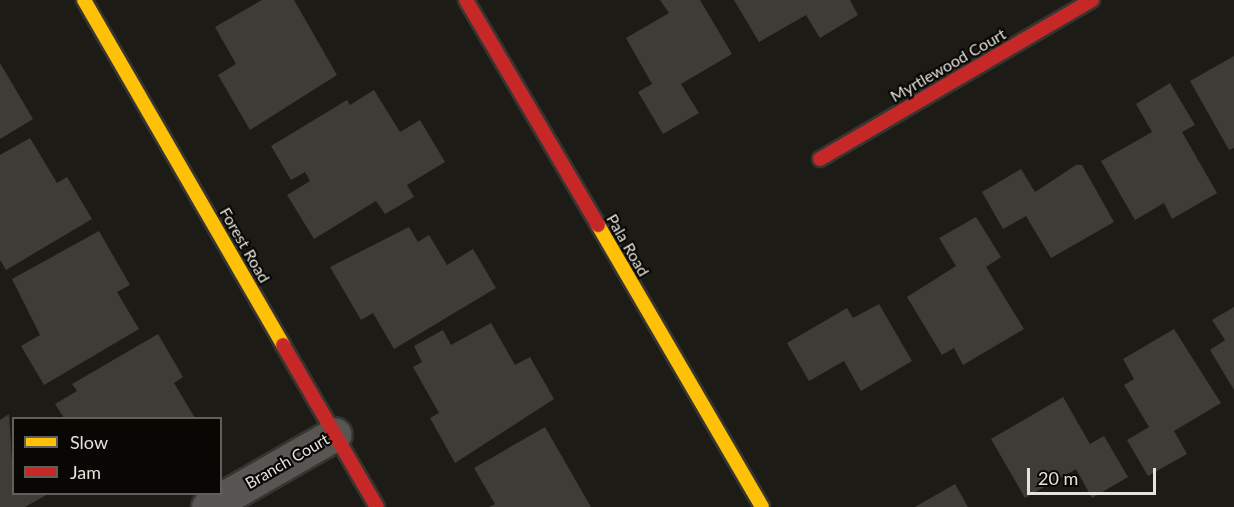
<!DOCTYPE html>
<style>
body{margin:0}
#map{position:relative;width:1234px;height:507px;overflow:hidden;background:#1c1b16;font-family:Lato,sans-serif}
div>[style]{position:absolute}
[style*='--x']{left:calc(var(--x)*1px);top:calc(var(--y)*1px);width:calc(var(--w)*1px);rotate:calc(var(--a)*1deg)}
.building>*{inset:0;background:#3e3c37}
.roads{filter:drop-shadow(2px 0 #363531) drop-shadow(-2px 0 #363531) drop-shadow(0 2px #363531) drop-shadow(0 -2px #363531)}
.street>*{height:33px;margin:-16.5px;padding:0 16.5px;transform-origin:16.5px;border-radius:16.5px;background:#585652}
.slow>*{height:14px;margin:-7px;padding:0 7px;transform-origin:7px;border-radius:7px;background:#ffc107}
.jam>*{height:14px;margin:-7px;padding:0 7px;transform-origin:7px;border-radius:7px;background:#c62828}
span{translate:-50% -50%;white-space:nowrap;text-align:center;line-height:1.15;-webkit-text-stroke:4.5px #080704;paint-order:stroke}
.street-label{font-size:16px;color:#e4e2dc}
.legend{position:absolute;left:12px;top:417px;width:210px;height:78px;box-sizing:border-box;background:#080704;border:2px solid #605f5a;margin:0;padding:8px 10px;list-style:none;font-size:18px;color:#e4e2dc}
.legend li{display:flex;align-items:center;gap:12px;height:30px}
.legend b{width:30px;border:2px solid #605f5a}
.scale{position:absolute;left:1027px;top:468px;width:129px;height:27px;box-sizing:border-box;border:3px solid #e4e2dc;border-top:0;padding-left:8px;font-size:18px;line-height:21px;white-space:nowrap;color:#e4e2dc;-webkit-text-stroke:4px #080704;paint-order:stroke}
</style>
<div id="map">
<div class="building">
<i style="clip-path:polygon(262px 0,294px 0,337px 75px,250px 130px,218px 75px,236px 64px,215px 27px)"></i>
<i style="clip-path:polygon(660px 0,700px 0,732px 54px,681px 84px,699px 113px,663px 134px,638px 92px,652px 84px,626px 38px,669px 13px)"></i>
<i style="clip-path:polygon(734px 0,850px 0,858px 15px,820px 38px,806px 15px,759px 42px)"></i>
<i style="clip-path:polygon(1234px 56px,1234px 148px,1229px 150px,1190px 81px)"></i>
<i style="clip-path:polygon(0 63px,33px 119px,0 139px)"></i>
<i style="clip-path:polygon(1170px 83px,1195px 125px,1182px 132px,1217px 193px,1172px 219px,1164px 203px,1135px 220px,1101px 161px,1152px 132px,1136px 104px)"></i>
<i style="clip-path:polygon(374px 90px,400px 132px,420px 120px,445px 162px,407px 185px,414px 197px,385px 214px,376px 201px,314px 239px,287px 195px,310px 181px,305px 172px,291px 180px,271px 146px,347px 100px,350px 105px)"></i>
<i style="clip-path:polygon(30px 138px,57px 183px,67px 177px,92px 219px,6px 270px,0 260px,0 155px)"></i>
<i style="clip-path:polygon(1076px 165px,1082px 165px,1114px 222px,1051px 258px,1026px 216px,1003px 229px,982px 192px,1021px 169px,1035px 192px)"></i>
<i style="clip-path:polygon(976px 217px,1001px 257px,986px 267px,1024px 329px,963px 365px,954px 348px,942px 355px,907px 297px,956px 266px,939px 238px)"></i>
<i style="clip-path:polygon(409px 227px,418px 242px,429px 235px,447px 265px,473px 249px,496px 288px,394px 349px,373px 313px,361px 320px,330px 267px)"></i>
<i style="clip-path:polygon(99px 231px,130px 285px,117px 292px,139px 329px,44px 385px,21px 346px,40px 335px,12px 279px)"></i>
<i style="clip-path:polygon(879px 304px,912px 361px,861px 391px,844px 361px,809px 381px,787px 343px,847px 308px,853px 318px)"></i>
<i style="clip-path:polygon(1234px 307px,1234px 390px,1210px 350px,1225px 340px,1212px 320px)"></i>
<i style="clip-path:polygon(491px 323px,515px 365px,530px 357px,554px 399px,455px 463px,430px 418px,439px 413px,413px 367px,422px 362px,414px 346px,443px 330px,451px 345px)"></i>
<i style="clip-path:polygon(1174px 329px,1221px 403px,1174px 431px,1187px 454px,1148px 476px,1127px 440px,1149px 427px,1124px 385px,1134px 379px,1123px 359px)"></i>
<i style="clip-path:polygon(158px 334px,183px 377px,174px 383px,195px 418px,64px 418px,55px 404px,77px 391px,72px 384px)"></i>
<i style="clip-path:polygon(1063px 397px,1090px 444px,1104px 436px,1128px 477px,1092px 498px,1076px 469px,1025px 498px,991px 439px)"></i>
<i style="clip-path:polygon(9px 414px,14px 494px,48px 494px,25px 507px,0 507px,0 420px)"></i>
<i style="clip-path:polygon(545px 427px,591px 507px,489px 507px,495px 504px,474px 468px)"></i>
<i style="clip-path:polygon(955px 484px,968px 507px,915px 507px)"></i>
</div>
<div class="roads">
<div class="street">
<i style="--x:208;--y:507;--w:146;--a:-29.9"></i>
</div>
<div class="slow">
<i style="--x:84;--y:0;--w:398;--a:60"></i>
<i style="--x:598;--y:225;--w:326;--a:59.8"></i>
</div>
<div class="jam">
<i style="--x:466;--y:0;--w:261;--a:59.6"></i>
<i style="--x:820;--y:159;--w:315;--a:-30.3"></i>
<i style="--x:283;--y:345;--w:187;--a:59.9"></i>
</div>
</div>
<div class="street-label">
<span style="left:948px;top:65px;rotate:-30deg">Myrtlewood Court</span>
<span style="left:245px;top:245px;rotate:60deg">Forest Road</span>
<span style="left:628px;top:245px;rotate:60deg">Pala Road</span>
<span style="left:287px;top:461px;rotate:-30deg">Branch Court</span>
</div>
<ul class="legend">
<li><b style="height:8px;background:#ffc107"></b>Slow</li>
<li><b style="height:8px;background:#c62828"></b>Jam</li>
</ul>
<div class="scale">20 m</div>
</div>
